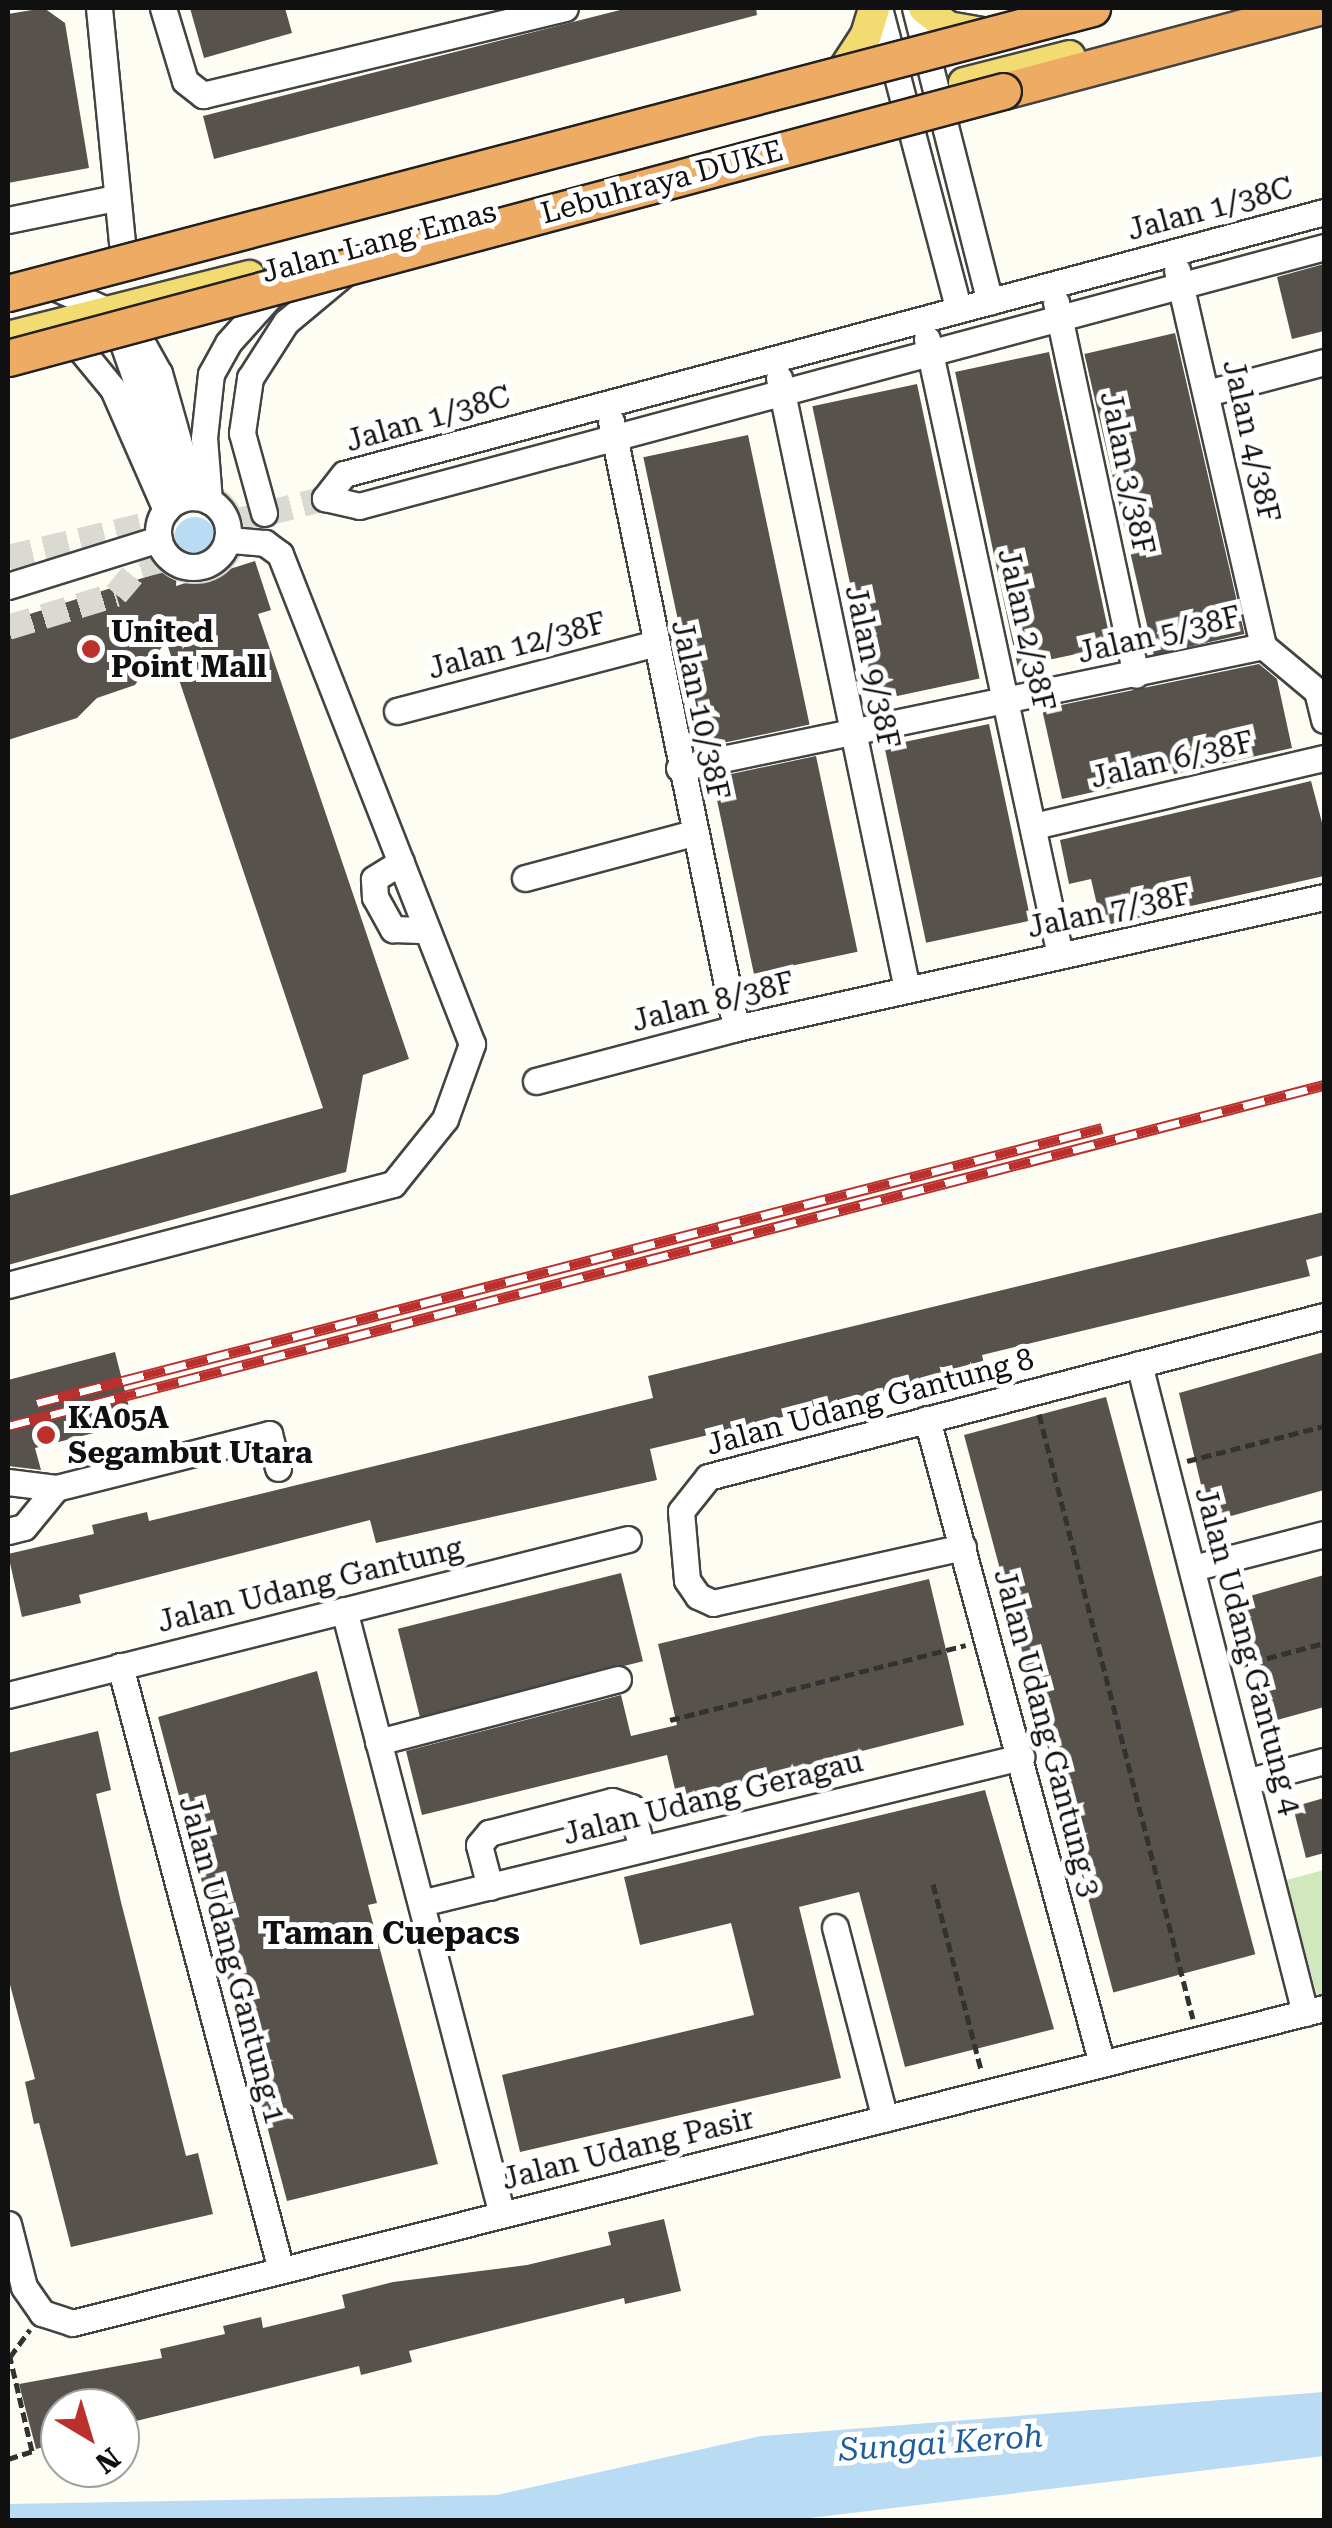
<!DOCTYPE html>
<style>
body{margin:0}
#map{position:relative;width:1332px;height:2528px;overflow:hidden;background:#fefdf4;font-family:"Roboto Serif",serif}
div>[style]{position:absolute}
[style*='--x']{left:calc(var(--x)*1px);top:calc(var(--y)*1px);width:calc(var(--w)*1px);rotate:calc(var(--a)*1deg)}
.green>*{inset:0;background:#d1e8be}
.water>*{inset:0;background:#badbf4}
.round{border-radius:50%}
.building>*{inset:0;background:#58524d;transform-origin:0 0}
.minor-tunnel>*{height:25px;margin-top:-12.5px;transform-origin:0;background:repeating-linear-gradient(90deg,#dad9d2 0 25px,transparent 0 37px)}
.minor-tunnel>.ring{margin:-12.5px;padding:0;box-sizing:content-box;background:none;border:25px solid #dad9d2;border-radius:50%}
.path>*{height:5px;margin-top:-2.5px;transform-origin:0;background:repeating-linear-gradient(90deg,#323232 0 10px,transparent 0 15px)}
.roads{filter:drop-shadow(2px 0 #434343) drop-shadow(-2px 0 #434343) drop-shadow(0 2px #434343) drop-shadow(0 -2px #434343)}
.minor>*{height:25px;margin:-12.5px;padding:0 12.5px;transform-origin:12.5px;border-radius:12.5px;background:#fff}
.minor>.ring{margin:-12.5px;padding:0;box-sizing:content-box;background:none;border:25px solid #fff;border-radius:50%}
.major>*{height:30px;margin:-15px;padding:0 15px;transform-origin:15px;border-radius:15px;background:#f2db70}
.highway>*{height:35px;margin:-17.5px;padding:0 17.5px;transform-origin:17.5px;border-radius:17.5px;background:#eeab63}
.rail>*{height:11px;margin-top:-5.5px;transform-origin:0;background:repeating-linear-gradient(90deg,#fff 0 22px,#bb302d 0 44px);box-sizing:border-box;border-block:2px solid #bb302d}
.bridges{filter:drop-shadow(2px 0 #212121) drop-shadow(-2px 0 #212121) drop-shadow(0 2px #212121) drop-shadow(0 -2px #212121)}
.highway-bridge>*{height:35px;margin:-17.5px;padding:0 17.5px;transform-origin:17.5px;border-radius:17.5px;background:#eeab63}
.dots>*{width:28px;height:28px;translate:-50% -50%;box-sizing:border-box;border:5px solid #fff;border-radius:50%}
span{translate:-50% -50%;white-space:nowrap;text-align:center;line-height:1.15;-webkit-text-stroke:10px #fff;paint-order:stroke}
.street-label{font-size:30px;color:#101010}
.poi-label{font-size:30px;color:#101010;font-weight:700}
.left{translate:0 -50%;text-align:left}
.neighbourhood-label{font-size:32px;color:#101010;font-weight:700}
.water-label{font-size:32px;color:#1d5d9e;font-style:italic}
.frame{position:absolute;inset:0;border:10px solid #101010;pointer-events:none}
.north{position:absolute;left:40px;top:2388px;width:100px;height:100px;box-sizing:border-box;background:#fff;border:2px solid #9f9f9f;border-radius:50%;rotate:142deg;font-size:28px;font-weight:700;line-height:40px;text-align:center;color:#101010}
.north::after{content:'';display:block;margin:auto;width:35px;height:45px;background:#bb302d;clip-path:polygon(50% 0,100% 100%,50% 72%,0 100%)}
</style>
<div id="map">
<div class="green">
<i style="clip-path:polygon(1324px 1870px,1324px 1994px,1317px 1996px,1286px 1880px)"></i>
</div>
<div class="water">
<i class="round" style="left:174px;top:517px;width:42px;height:42px"></i>
<i style="clip-path:polygon(1324px 2392px,1324px 2456px,793px 2520px,8px 2520px,8px 2504px,497px 2495px,761px 2436px)"></i>
</div>
<div class="building">
<i style="clip-path:polygon(44px 8px,65px 23px,89px 168px,8px 183px,8px 14px)"></i>
<i style="clip-path:polygon(190px 8px,285px 8px,292px 33px,204px 58px)"></i>
<i style="clip-path:polygon(628px 8px,756px 8px,757px 15px,214px 159px,203px 116px)"></i>
<i style="clip-path:polygon(1324px 264px,1324px 331px,1292px 339px,1277px 277px)"></i>
<i style="left:1175px;top:333px;width:309px;height:93px;rotate:77deg"></i>
<i style="left:1049px;top:352px;width:301px;height:96px;rotate:78deg"></i>
<i style="left:917px;top:384px;width:301px;height:107px;rotate:78deg"></i>
<i style="left:748px;top:435px;width:296px;height:107px;rotate:78deg"></i>
<i style="clip-path:polygon(255px 561px,271px 610px,258px 614px,409px 1059px,363px 1075px,346px 1172px,8px 1265px,8px 1196px,323px 1108px,166px 641px,135px 685px,97px 698px,77px 718px,8px 740px,8px 621px,177px 567px,176px 586px)"></i>
<i style="clip-path:polygon(1259px 664px,1277px 679px,1292px 748px,1062px 799px,1042px 709px)"></i>
<i style="left:989px;top:724px;width:201px;height:107px;rotate:78deg"></i>
<i style="left:816px;top:756px;width:200px;height:106px;rotate:78deg"></i>
<i style="clip-path:polygon(1311px 781px,1324px 830px,1324px 876px,1102px 926px,1091px 879px,1069px 884px,1060px 840px)"></i>
<i style="clip-path:polygon(1324px 1212px,1324px 1255px,1306px 1260px,1310px 1276px,982px 1355px,985px 1368px,650px 1449px,657px 1480px,376px 1543px,370px 1520px,79px 1595px,81px 1603px,22px 1617px,8px 1554px,94px 1534px,92px 1525px,147px 1512px,149px 1521px,653px 1398px,648px 1376px)"></i>
<i style="clip-path:polygon(115px 1352px,133px 1423px,35px 1448px,41px 1470px,8px 1466px,8px 1380px)"></i>
<i style="clip-path:polygon(1324px 1352px,1324px 1490px,1210px 1522px,1179px 1393px)"></i>
<i style="left:1106px;top:1397px;width:577px;height:147px;rotate:75deg"></i>
<i style="left:621px;top:1573px;width:91px;height:230px;rotate:76deg"></i>
<i style="clip-path:polygon(1324px 1575px,1324px 1707px,1266px 1723px,1236px 1600px)"></i>
<i style="clip-path:polygon(929px 1579px,964px 1725px,677px 1798px,667px 1755px,422px 1815px,406px 1751px,621px 1695px,631px 1736px,677px 1725px,658px 1644px)"></i>
<i style="clip-path:polygon(317px 1671px,377px 1903px,368px 1905px,438px 2164px,287px 2201px,158px 1717px)"></i>
<i style="clip-path:polygon(98px 1731px,111px 1790px,96px 1794px,121px 1902px,186px 2156px,198px 2153px,213px 2214px,71px 2247px,39px 2123px,34px 2124px,25px 2082px,35px 2079px,8px 1977px,8px 1753px)"></i>
<i style="clip-path:polygon(985px 1790px,1054px 2029px,905px 2067px,859px 1892px,799px 1907px,841px 2078px,520px 2152px,502px 2075px,754px 2015px,731px 1923px,640px 1945px,624px 1877px)"></i>
<i style="clip-path:polygon(1324px 1798px,1324px 1853px,1306px 1858px,1293px 1807px)"></i>
<i style="clip-path:polygon(664px 2219px,681px 2291px,625px 2304px,624px 2298px,409px 2351px,412px 2362px,361px 2375px,359px 2366px,120px 2425px,120px 2408px,60px 2408px,60px 2443px,36px 2449px,19px 2384px,162px 2358px,160px 2349px,225px 2334px,223px 2326px,261px 2317px,263px 2328px,345px 2308px,342px 2295px,393px 2282px,527px 2265px,611px 2245px,608px 2232px)"></i>
</div>
<div class="minor-tunnel">
<i class="ring" style="left:155px;top:493px;width:53px;height:53px"></i>
<i style="--x:231;--y:522;--w:97;--a:-14.3"></i>
<i style="--x:8;--y:557;--w:152;--a:-13.3"></i>
<i style="--x:8;--y:627;--w:113;--a:-17"></i>
<i style="--x:116;--y:594;--w:38;--a:-50"></i>
<i style="--x:140;--y:565;--w:25;--a:-14"></i>
</div>
<div class="path">
<i style="--x:1039;--y:1414;--w:624;--a:75.72"></i>
<i style="--x:1187;--y:1461;--w:141;--a:-14.3"></i>
<i style="--x:1238;--y:1666;--w:89;--a:-15"></i>
<i style="--x:670;--y:1720;--w:305;--a:-14.2"></i>
<i style="--x:933;--y:1884;--w:192;--a:75.5"></i>
<i style="--x:8;--y:2459;--w:25;--a:-18"></i>
<i style="--x:32;--y:2451;--w:97;--a:-103.2"></i>
<i style="--x:10;--y:2357;--w:34;--a:-54"></i>
</div>
<div class="roads">
<div class="minor">
<i style="--x:99;--y:8;--w:246;--a:84.4"></i>
<i style="--x:163;--y:8;--w:76;--a:73.2"></i>
<i style="--x:185;--y:81;--w:23;--a:38"></i>
<i style="--x:203;--y:95;--w:372;--a:-13.5"></i>
<i style="--x:879;--y:8;--w:312;--a:75.2"></i>
<i style="--x:915;--y:8;--w:303;--a:75.7"></i>
<i style="--x:1324;--y:212;--w:1014;--a:165.03"></i>
<i style="--x:344;--y:474;--w:31;--a:128"></i>
<i style="--x:325;--y:498;--w:35;--a:13"></i>
<i style="--x:359;--y:506;--w:999;--a:-15.02"></i>
<i style="--x:8;--y:220;--w:109;--a:-11.6"></i>
<i style="--x:1177;--y:270;--w:386;--a:77.1"></i>
<i style="--x:40;--y:281;--w:75;--a:23.5"></i>
<i style="--x:109;--y:311;--w:44;--a:43.2"></i>
<i style="--x:141;--y:341;--w:37;--a:61"></i>
<i style="--x:159;--y:373;--w:129;--a:74.2"></i>
<i style="--x:1056;--y:302;--w:381;--a:77.9"></i>
<i style="--x:118;--y:329;--w:170;--a:70.7"></i>
<i style="--x:67;--y:333;--w:72;--a:50.6"></i>
<i style="--x:113;--y:389;--w:132;--a:66.3"></i>
<i style="--x:927;--y:339;--w:630;--a:77.82"></i>
<i style="--x:779;--y:378;--w:624;--a:78.17"></i>
<i style="--x:1207;--y:393;--w:121;--a:-14.8"></i>
<i style="--x:611;--y:421;--w:620;--a:78.36"></i>
<i class="ring" style="left:158px;top:497px;width:45px;height:45px"></i>
<i style="--x:209;--y:501;--w:63;--a:-94.5"></i>
<i style="--x:204;--y:438;--w:64;--a:-83.8"></i>
<i style="--x:211;--y:374;--w:35;--a:-61"></i>
<i style="--x:228;--y:343;--w:78;--a:-48.1"></i>
<i style="--x:264;--y:513;--w:83;--a:-105.4"></i>
<i style="--x:242;--y:433;--w:56;--a:-81.7"></i>
<i style="--x:250;--y:378;--w:67;--a:-57.3"></i>
<i style="--x:286;--y:322;--w:80;--a:-39.9"></i>
<i style="--x:8;--y:586;--w:158;--a:-17.3"></i>
<i style="--x:397;--y:711;--w:264;--a:-14.7"></i>
<i style="--x:679;--y:768;--w:597;--a:-11.8"></i>
<i style="--x:1263;--y:646;--w:70;--a:39.8"></i>
<i style="--x:1317;--y:691;--w:30;--a:76"></i>
<i style="--x:1034;--y:826;--w:298;--a:-13.2"></i>
<i style="--x:401;--y:862;--w:32;--a:148"></i>
<i style="--x:374;--y:879;--w:18;--a:87"></i>
<i style="--x:375;--y:897;--w:37;--a:61"></i>
<i style="--x:393;--y:929;--w:34;--a:2"></i>
<i style="--x:525;--y:878;--w:174;--a:-15"></i>
<i style="--x:536;--y:1081;--w:207;--a:-14.8"></i>
<i style="--x:736;--y:1028;--w:602;--a:-12.56"></i>
<i style="--x:8;--y:1285;--w:398;--a:-14.7"></i>
<i style="--x:393;--y:1184;--w:83;--a:-51.3"></i>
<i style="--x:445;--y:1119;--w:80;--a:-70.2"></i>
<i style="--x:472;--y:1044;--w:526;--a:-111.4"></i>
<i style="--x:280;--y:554;--w:19;--a:-144"></i>
<i style="--x:265;--y:543;--w:38;--a:-175"></i>
<i style="--x:1139;--y:1364;--w:670;--a:75.65"></i>
<i style="--x:927;--y:1419;--w:668;--a:74.82"></i>
<i style="--x:8;--y:1482;--w:48;--a:7.1"></i>
<i style="--x:56;--y:1488;--w:220;--a:-14.2"></i>
<i style="--x:269;--y:1434;--w:35;--a:75"></i>
<i style="--x:8;--y:1531;--w:16;--a:-14"></i>
<i style="--x:24;--y:1527;--w:50;--a:-50.6"></i>
<i style="--x:963;--y:1547;--w:256;--a:167.4"></i>
<i style="--x:713;--y:1603;--w:17;--a:-155"></i>
<i style="--x:698;--y:1596;--w:19;--a:-125"></i>
<i style="--x:687;--y:1580;--w:69;--a:-95"></i>
<i style="--x:681;--y:1511;--w:43;--a:-51.5"></i>
<i style="--x:708;--y:1477;--w:637;--a:-14.65"></i>
<i style="--x:1193;--y:1568;--w:135;--a:-14.5"></i>
<i style="--x:344;--y:1610;--w:625;--a:75.36"></i>
<i style="--x:120;--y:1666;--w:625;--a:75.07"></i>
<i style="--x:8;--y:1695;--w:639;--a:-14.12"></i>
<i style="--x:378;--y:1742;--w:248;--a:-14.7"></i>
<i style="--x:1249;--y:1781;--w:78;--a:-14.9"></i>
<i style="--x:490;--y:1887;--w:43;--a:-104.7"></i>
<i style="--x:479;--y:1845;--w:16;--a:-50"></i>
<i style="--x:489;--y:1833;--w:127;--a:-14.6"></i>
<i style="--x:612;--y:1801;--w:20;--a:18"></i>
<i style="--x:631;--y:1807;--w:43;--a:75.3"></i>
<i style="--x:421;--y:1903;--w:618;--a:-13.68"></i>
<i style="--x:835;--y:1927;--w:198;--a:75.4"></i>
<i style="--x:8;--y:2224;--w:65;--a:75.7"></i>
<i style="--x:24;--y:2287;--w:32;--a:55"></i>
<i style="--x:42;--y:2313;--w:32;--a:18"></i>
<i style="--x:72;--y:2323;--w:1291;--a:-14.12"></i>
</div>
<div class="major">
<i style="--x:924;--y:8;--w:31;--a:38"></i>
<i style="--x:948;--y:27;--w:41;--a:9.9"></i>
<i style="--x:842;--y:72;--w:44;--a:-57"></i>
<i style="--x:866;--y:35;--w:28;--a:-73"></i>
<i style="--x:964;--y:83;--w:109;--a:-14.3"></i>
<i style="--x:8;--y:337;--w:249;--a:-14.2"></i>
</div>
<div class="highway">
<i style="--x:1003;--y:91;--w:324;--a:-14.9"></i>
</div>
</div>
<div class="rail">
<i style="--x:37;--y:1403;--w:1100;--a:-14.48"></i>
<i style="--x:8;--y:1426;--w:1359;--a:-14.53"></i>
</div>
<div class="bridges">
<div class="highway-bridge">
<i style="--x:8;--y:293;--w:1121;--a:-14.73"></i>
<i style="--x:8;--y:358;--w:1030;--a:-15.02"></i>
</div>
</div>
<div class="dots">
<i style="left:91px;top:649px;background:#bb302d"></i>
<i style="left:46px;top:1435px;background:#bb302d"></i>
</div>
<div class="street-label">
<span style="left:662px;top:182px;rotate:-15deg">Lebuhraya DUKE</span>
<span style="left:1210px;top:209px;rotate:-15deg">Jalan 1/38C</span>
<span style="left:379px;top:242px;rotate:-15deg">Jalan Lang Emas</span>
<span style="left:428px;top:419px;rotate:-16deg">Jalan 1/38C</span>
<span style="left:1251px;top:441px;rotate:77deg">Jalan 4/38F</span>
<span style="left:1127px;top:473px;rotate:78deg">Jalan 3/38F</span>
<span style="left:1026px;top:630px;rotate:77deg">Jalan 2/38F</span>
<span style="left:1159px;top:635px;rotate:-13deg">Jalan 5/38F</span>
<span style="left:517px;top:646px;rotate:-15deg">Jalan 12/38F</span>
<span style="left:872px;top:667px;rotate:78deg">Jalan 9/38F</span>
<span style="left:700px;top:710px;rotate:78deg">Jalan 10/38F</span>
<span style="left:1172px;top:760px;rotate:-13deg">Jalan 6/38F</span>
<span style="left:1109px;top:911px;rotate:-12deg">Jalan 7/38F</span>
<span style="left:713px;top:1002px;rotate:-14deg">Jalan 8/38F</span>
<span style="left:870px;top:1402px;rotate:-15deg">Jalan Udang Gantung 8</span>
<span style="left:310px;top:1585px;rotate:-14deg">Jalan Udang Gantung</span>
<span style="left:1248px;top:1651px;rotate:75deg">Jalan Udang Gantung 4</span>
<span style="left:1047px;top:1733px;rotate:75deg">Jalan Udang Gantung 3</span>
<span style="left:713px;top:1798px;rotate:-14deg">Jalan Udang Geragau</span>
<span style="left:232px;top:1960px;rotate:75deg">Jalan Udang Gantung 1</span>
<span style="left:628px;top:2149px;rotate:-14deg">Jalan Udang Pasir</span>
</div>
<div class="poi-label">
<span class="left" style="left:111px;top:649px">United<br>Point Mall</span>
<span class="left" style="left:68px;top:1435px">KA05A<br>Segambut Utara</span>
</div>
<div class="neighbourhood-label">
<span style="left:391px;top:1933px">Taman Cuepacs</span>
</div>
<div class="water-label">
<span style="left:941px;top:2443px;rotate:-4deg">Sungai Keroh</span>
</div>
<div class="frame"></div>
<div class="north">N</div>
</div>
